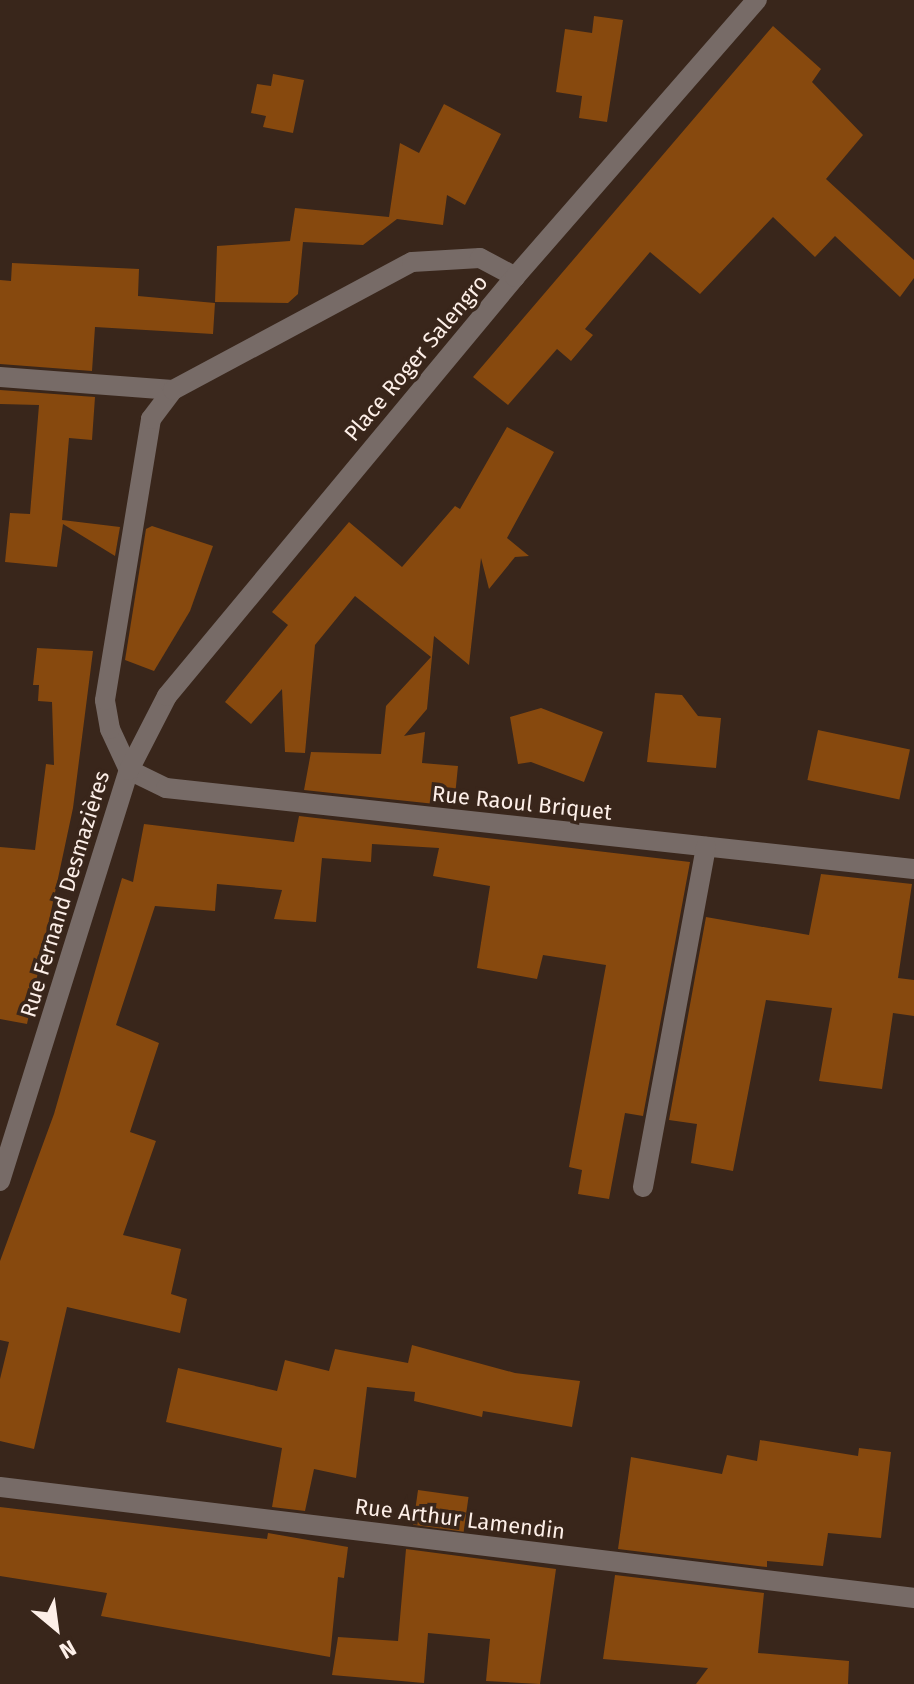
<!DOCTYPE html>
<meta charset="utf-8">
<style>
body{margin:0}
#map{position:relative;width:914px;height:1684px;overflow:hidden;background:#39261b;font-family:"Fira Sans",sans-serif}
div>[style]{position:absolute}
[style*='--x']{left:calc(var(--x)*1px);top:calc(var(--y)*1px);width:calc(var(--w)*1px);rotate:calc(var(--a)*1deg)}
.building>*{inset:0;background:#87490e;transform-origin:0 0}
.minor>*{height:20px;margin:-10px;padding:0 10px;transform-origin:10px;border-radius:10px;background:#776b67}
span{translate:-50% -50%;white-space:nowrap;text-align:center;line-height:1.15;-webkit-text-stroke:7px #39261b;paint-order:stroke}
.street-label{font-size:22px;color:#fdefe8}
.north{position:absolute;left:16px;top:1588px;width:80px;height:80px;-webkit-text-stroke:6px #39261b;paint-order:stroke;rotate:151deg;font-size:22px;font-weight:700;line-height:32px;text-align:center;color:#fdefe8}
.north::after{content:'';display:block;margin:auto;width:28px;height:36px;background:#fdefe8;clip-path:polygon(50% 0,100% 100%,50% 72%,0 100%)}
</style>
<div id="map">
<div class="building">
<i style="clip-path:polygon(594px 16px,623px 20px,607px 122px,579px 118px,582px 96px,556px 92px,565px 29px,592px 33px)"></i>
<i style="clip-path:polygon(773px 26px,821px 69px,812px 82px,863px 135px,826px 179px,914px 260px,914px 278px,900px 297px,835px 236px,815px 257px,773px 217px,700px 294px,650px 252px,585px 329px,593px 335px,571px 361px,557px 349px,508px 405px,473px 377px)"></i>
<i style="clip-path:polygon(273px 74px,304px 80px,293px 133px,263px 127px,266px 116px,251px 113px,257px 84px,271px 86px)"></i>
<i style="clip-path:polygon(444px 104px,501px 134px,465px 205px,447px 195px,443px 225px,397px 219px,363px 245px,303px 242px,298px 294px,288px 303px,215px 302px,217px 246px,290px 241px,295px 208px,389px 217px,400px 143px,419px 153px)"></i>
<i style="clip-path:polygon(12px 263px,139px 269px,138px 296px,215px 303px,213px 334px,95px 327px,92px 371px,0 364px,0 280px,11px 281px)"></i>
<i style="clip-path:polygon(0 390px,95px 397px,92px 440px,69px 438px,62px 520px,120px 527px,115px 556px,63px 524px,57px 567px,5px 562px,10px 513px,30px 514px,39px 405px,0 404px)"></i>
<i style="clip-path:polygon(507px 427px,554px 452px,507px 538px,529px 556px,515px 557px,489px 589px,481px 558px,469px 665px,434px 636px,427px 709px,404px 736px,425px 732px,422px 763px,458px 766px,454px 806px,304px 790px,311px 752px,381px 754px,386px 706px,431px 657px,355px 596px,315px 645px,305px 753px,285px 752px,282px 689px,251px 724px,225px 702px,288px 625px,272px 612px,349px 522px,402px 567px,455px 506px,460px 509px)"></i>
<i style="clip-path:polygon(152px 526px,213px 546px,190px 611px,154px 671px,125px 660px,146px 529px)"></i>
<i style="clip-path:polygon(37px 648px,93px 651px,73px 808px,27px 1024px,0 1019px,0 847px,35px 850px,46px 764px,54px 765px,52px 702px,38px 701px,39px 685px,33px 685px)"></i>
<i style="clip-path:polygon(655px 693px,682px 695px,698px 716px,721px 718px,716px 768px,647px 762px)"></i>
<i style="clip-path:polygon(541px 708px,603px 732px,584px 782px,531px 762px,518px 764px,510px 717px)"></i>
<i style="left:818px;top:730px;width:94px;height:51px;rotate:12deg"></i>
<i style="clip-path:polygon(299px 816px,690px 862px,643px 1116px,625px 1113px,609px 1199px,578px 1194px,582px 1170px,569px 1167px,606px 965px,543px 955px,537px 979px,477px 968px,490px 886px,433px 876px,439px 848px,372px 844px,371px 862px,322px 858px,316px 922px,274px 919px,282px 890px,217px 884px,215px 911px,155px 906px,116px 1025px,159px 1043px,130px 1132px,156px 1141px,123px 1235px,181px 1249px,171px 1294px,187px 1299px,180px 1333px,67px 1307px,34px 1449px,0 1441px,0 1379px,9px 1342px,0 1340px,0 1261px,54px 1114px,122px 878px,133px 882px,144px 824px,294px 842px)"></i>
<i style="clip-path:polygon(821px 874px,912px 884px,898px 978px,914px 980px,914px 1016px,893px 1013px,882px 1089px,819px 1081px,832px 1008px,766px 1000px,733px 1171px,691px 1163px,697px 1124px,669px 1120px,706px 917px,809px 935px)"></i>
<i style="clip-path:polygon(412px 1345px,515px 1373px,580px 1381px,572px 1427px,483px 1411px,482px 1417px,414px 1401px,415px 1392px,367px 1387px,356px 1478px,314px 1469px,305px 1511px,272px 1507px,282px 1448px,166px 1422px,178px 1368px,277px 1391px,285px 1360px,329px 1371px,335px 1349px,408px 1363px)"></i>
<i style="clip-path:polygon(760px 1440px,858px 1456px,859px 1448px,891px 1452px,881px 1538px,828px 1533px,823px 1566px,767px 1561px,767px 1567px,618px 1549px,631px 1457px,722px 1474px,727px 1455px,757px 1461px)"></i>
<i style="left:418px;top:1490px;width:51px;height:35px;rotate:8deg"></i>
<i style="clip-path:polygon(0 1507px,267px 1539px,268px 1533px,348px 1547px,344px 1578px,338px 1577px,330px 1657px,101px 1616px,107px 1593px,0 1576px)"></i>
<i style="clip-path:polygon(406px 1549px,556px 1569px,540px 1684px,486px 1681px,490px 1639px,428px 1633px,424px 1683px,332px 1675px,338px 1637px,398px 1641px)"></i>
<i style="clip-path:polygon(615px 1575px,764px 1593px,758px 1653px,849px 1661px,848px 1684px,696px 1684px,708px 1668px,603px 1659px)"></i>
</div>
<div class="minor">
<i style="--x:0;--y:377;--w:173;--a:4.3"></i>
<i style="--x:129;--y:770;--w:41;--a:25.9"></i>
<i style="--x:166;--y:788;--w:752;--a:6.18"></i>
<i style="--x:129;--y:770;--w:45;--a:-114.9"></i>
<i style="--x:110;--y:729;--w:29;--a:-100"></i>
<i style="--x:105;--y:700;--w:285;--a:-80.7"></i>
<i style="--x:151;--y:419;--w:36;--a:-53"></i>
<i style="--x:173;--y:390;--w:271;--a:-28.2"></i>
<i style="--x:412;--y:262;--w:68;--a:-3.4"></i>
<i style="--x:480;--y:258;--w:40;--a:28"></i>
<i style="--x:0;--y:1181;--w:431;--a:-72.6"></i>
<i style="--x:129;--y:770;--w:83;--a:-62.8"></i>
<i style="--x:167;--y:696;--w:545;--a:-50.29"></i>
<i style="--x:515;--y:277;--w:368;--a:-48.9"></i>
<i style="--x:643;--y:1187;--w:346;--a:-79.5"></i>
<i style="--x:0;--y:1487;--w:921;--a:6.92"></i>
</div>
<div class="street-label">
<span style="left:416px;top:358px;rotate:-50deg">Place Roger Salengro</span>
<span style="left:522px;top:803px;rotate:6deg">Rue Raoul Briquet</span>
<span style="left:65px;top:894px;rotate:-73deg">Rue Fernand Desmazières</span>
<span style="left:460px;top:1519px;rotate:7deg">Rue Arthur Lamendin</span>
</div>
<div class="north">N</div>
</div>
